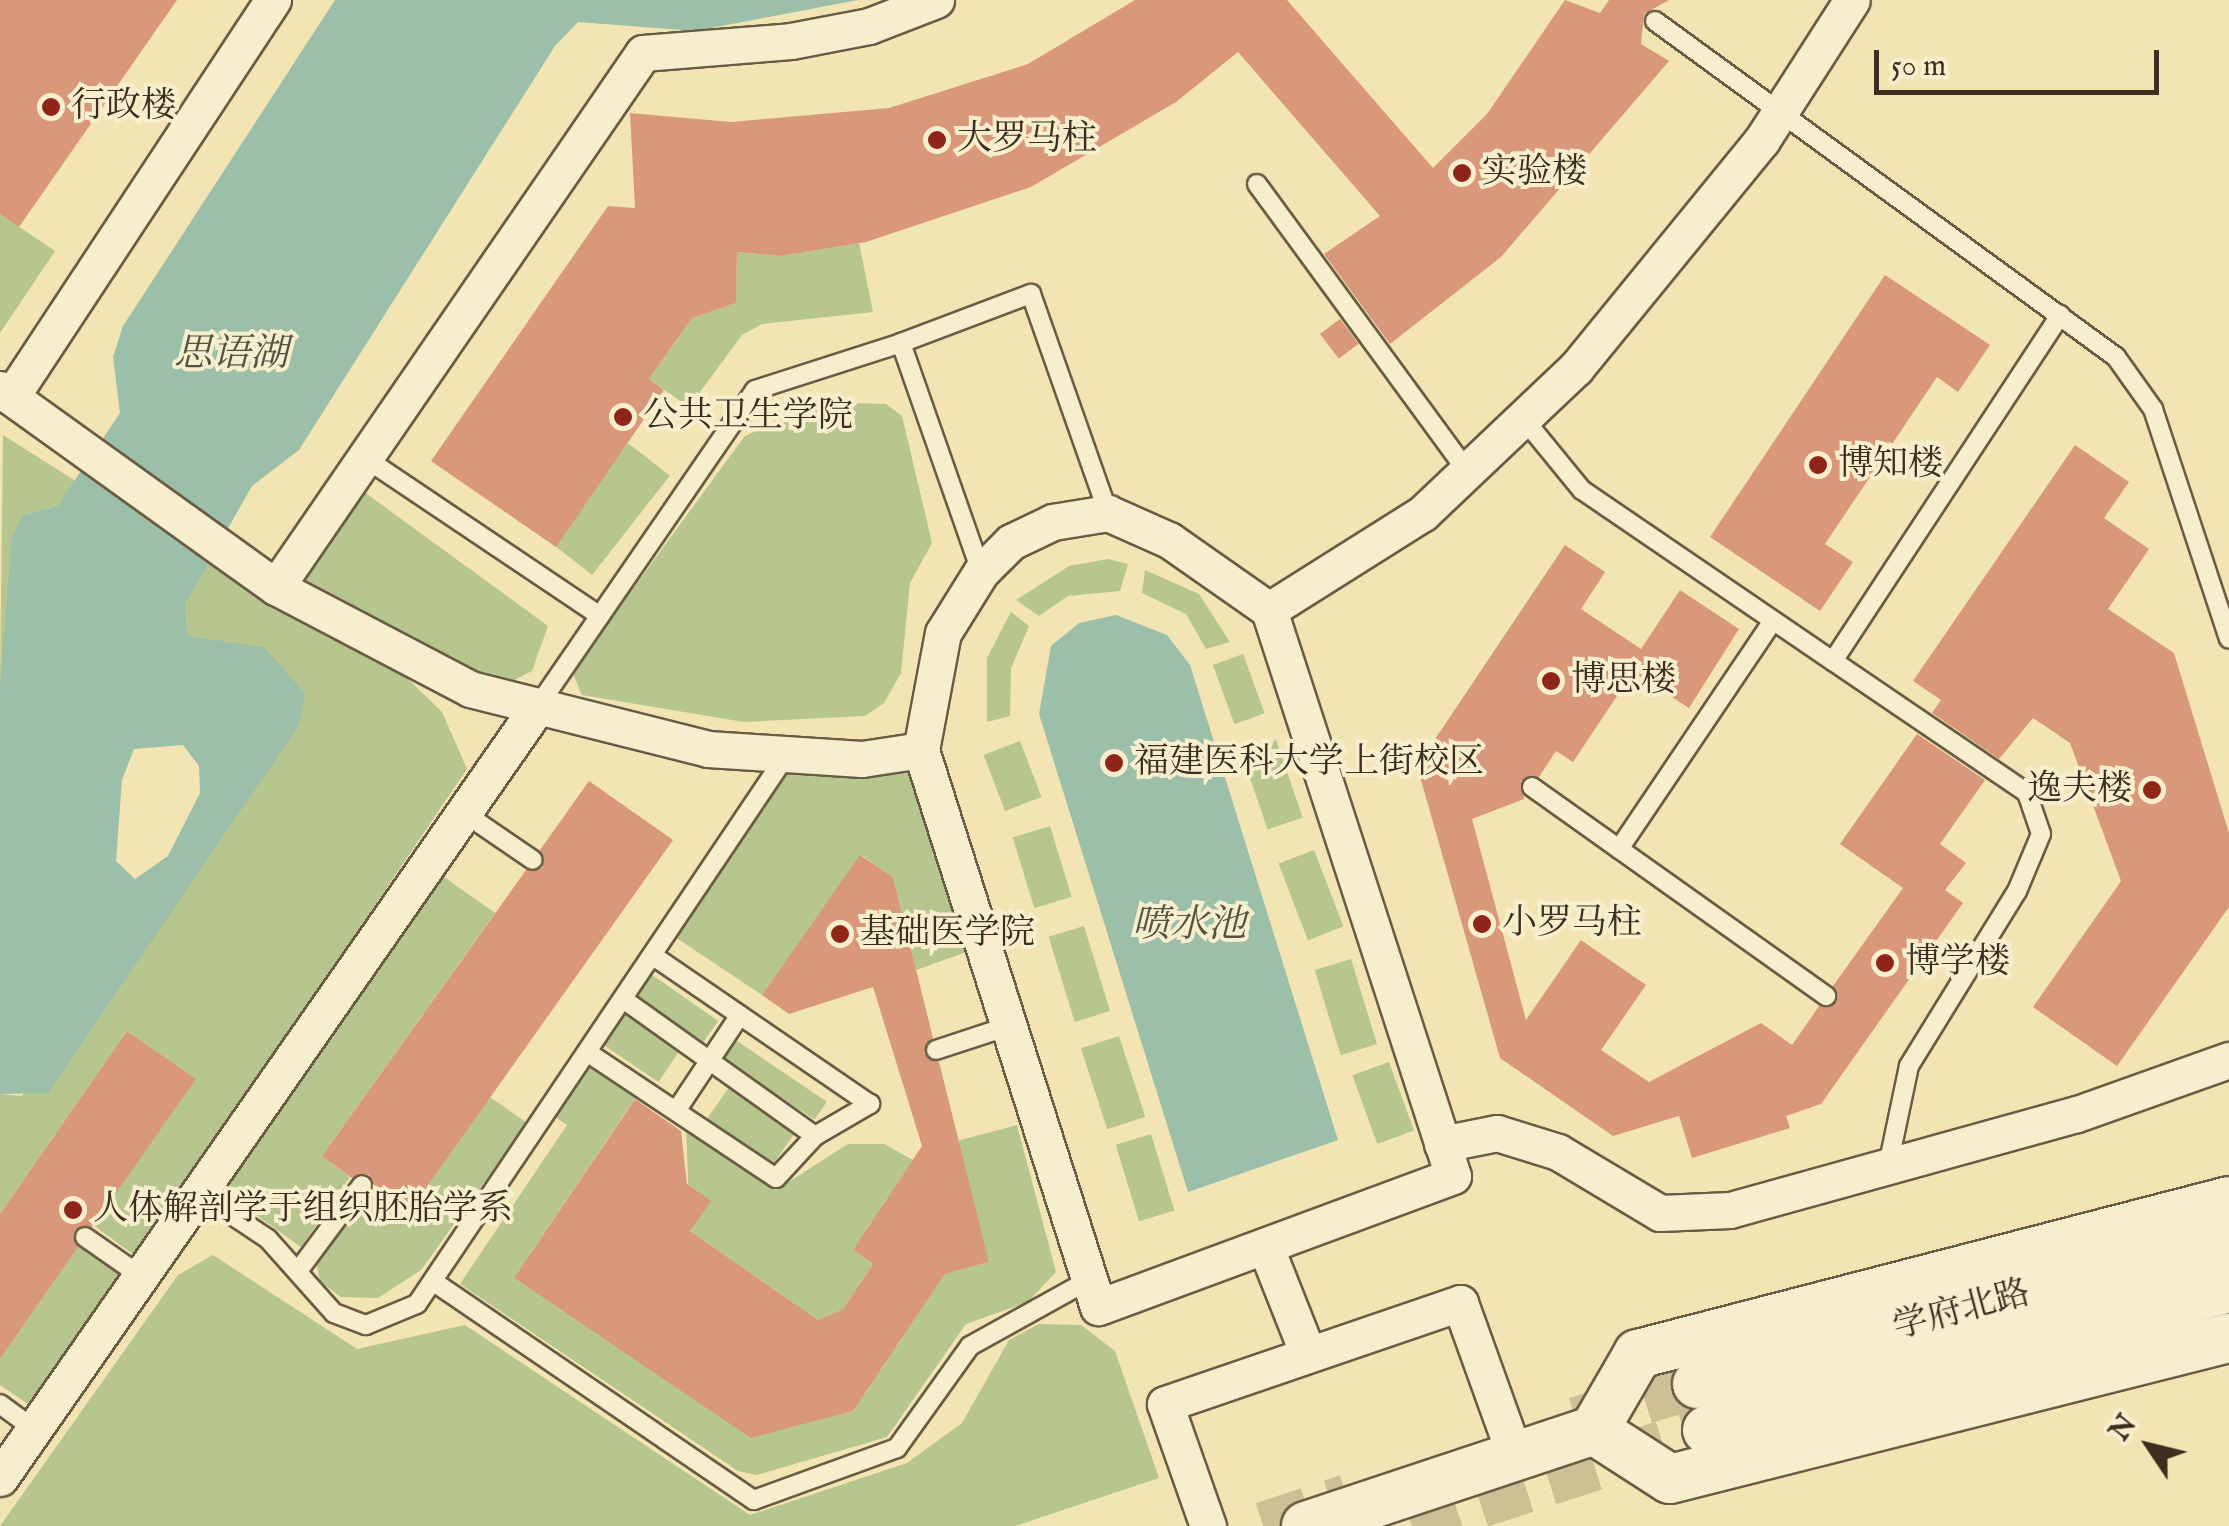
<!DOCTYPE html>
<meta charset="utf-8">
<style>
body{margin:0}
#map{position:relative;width:2229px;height:1526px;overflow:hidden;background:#f2e5b3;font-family:"IM FELL English","Noto Serif SC",serif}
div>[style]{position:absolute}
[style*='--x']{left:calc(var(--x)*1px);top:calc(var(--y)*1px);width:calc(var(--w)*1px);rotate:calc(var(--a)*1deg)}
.green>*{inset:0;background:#b7c58f;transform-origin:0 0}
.water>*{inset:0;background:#9cbfa9}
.building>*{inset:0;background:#da987b;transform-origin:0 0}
.secondary-tunnel>*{height:48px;margin-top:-24px;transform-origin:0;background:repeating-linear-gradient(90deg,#cec095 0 48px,transparent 0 72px)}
.roads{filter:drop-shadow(2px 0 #6a5c44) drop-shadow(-2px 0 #6a5c44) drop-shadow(0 2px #6a5c44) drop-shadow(0 -2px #6a5c44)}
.service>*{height:18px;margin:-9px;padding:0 9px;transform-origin:9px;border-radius:9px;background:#f7eece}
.minor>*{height:35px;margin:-17.5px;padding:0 17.5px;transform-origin:17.5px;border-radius:17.5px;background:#f7eece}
.secondary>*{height:48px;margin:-24px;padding:0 24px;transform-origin:24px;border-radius:24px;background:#f7eece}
.dots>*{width:28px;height:28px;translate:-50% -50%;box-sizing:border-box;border:5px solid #f7eece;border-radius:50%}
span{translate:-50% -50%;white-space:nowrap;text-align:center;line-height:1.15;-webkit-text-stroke:8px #f7eece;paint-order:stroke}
.poi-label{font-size:35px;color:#3d2e1f}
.left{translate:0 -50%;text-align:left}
.right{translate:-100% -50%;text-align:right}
.street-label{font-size:35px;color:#3d2e1f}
.water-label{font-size:38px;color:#555242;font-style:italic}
.north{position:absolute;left:2099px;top:1396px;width:100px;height:100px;-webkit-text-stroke:8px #f7eece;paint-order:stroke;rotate:305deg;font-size:28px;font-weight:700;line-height:40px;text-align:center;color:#3d2e1f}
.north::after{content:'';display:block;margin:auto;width:35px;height:45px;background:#3d2e1f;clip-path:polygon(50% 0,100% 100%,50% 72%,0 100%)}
.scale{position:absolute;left:1874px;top:50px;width:285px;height:45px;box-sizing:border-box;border:5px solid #3d2e1f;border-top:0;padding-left:12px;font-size:30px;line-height:35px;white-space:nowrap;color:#3d2e1f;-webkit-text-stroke:8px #f7eece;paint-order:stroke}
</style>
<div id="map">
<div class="green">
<i style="clip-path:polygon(0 214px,55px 251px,0 333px)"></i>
<i style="clip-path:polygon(859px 243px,873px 312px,762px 324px,742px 335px,689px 407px,649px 379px,692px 318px,736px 303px,737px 252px,780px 256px)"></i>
<i style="clip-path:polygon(852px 403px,886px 404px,902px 416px,932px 543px,910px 583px,901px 673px,884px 703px,865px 716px,744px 722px,582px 695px,572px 672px,744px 437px,798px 409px)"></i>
<i style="clip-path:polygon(3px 435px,77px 482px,58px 505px,23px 515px,0 684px)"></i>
<i style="left:628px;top:443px;width:53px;height:126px;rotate:38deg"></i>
<i style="clip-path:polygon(356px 486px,548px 626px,532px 671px,499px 688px,289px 586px)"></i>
<i style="clip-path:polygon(208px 558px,404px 675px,442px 712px,467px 769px,137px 1257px,93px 1225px,195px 1079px,127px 1031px,0 1214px,0 1094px,22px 1096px,299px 725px,188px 636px,185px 604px)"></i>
<i style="clip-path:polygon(1108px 559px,1128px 564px,1120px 591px,1068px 596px,1039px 616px,1016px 600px,1069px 566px)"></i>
<i style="clip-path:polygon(1145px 570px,1199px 594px,1230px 642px,1206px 649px,1186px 614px,1142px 593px)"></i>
<i style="clip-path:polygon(1011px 612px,1029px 626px,1011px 668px,1010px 716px,987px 722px,987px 658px)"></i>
<i style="left:1243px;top:654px;width:63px;height:32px;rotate:70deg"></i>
<i style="left:1276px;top:740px;width:82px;height:37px;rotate:71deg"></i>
<i style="left:1020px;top:741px;width:60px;height:39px;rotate:69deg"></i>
<i style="clip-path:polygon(913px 760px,975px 949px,916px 970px,893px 877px,861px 855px,762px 995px,675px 937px,788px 768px)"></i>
<i style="left:1050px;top:826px;width:74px;height:39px;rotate:73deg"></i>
<i style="left:1314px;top:850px;width:82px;height:38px;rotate:69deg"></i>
<i style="clip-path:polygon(437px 872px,495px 913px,322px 1156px,350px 1177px,301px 1247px,214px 1185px)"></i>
<i style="left:1084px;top:926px;width:89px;height:37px;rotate:73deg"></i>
<i style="left:1351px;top:959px;width:89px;height:38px;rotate:73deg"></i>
<i style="left:651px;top:974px;width:82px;height:28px;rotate:35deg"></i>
<i style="left:623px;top:1011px;width:69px;height:39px;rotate:34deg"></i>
<i style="left:1119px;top:1036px;width:85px;height:40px;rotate:72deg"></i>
<i style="left:734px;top:1039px;width:112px;height:22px;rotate:34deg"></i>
<i style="left:1389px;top:1062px;width:73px;height:39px;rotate:70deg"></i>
<i style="clip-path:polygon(586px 1065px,635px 1098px,514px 1278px,751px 1437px,853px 1411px,945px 1274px,989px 1262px,957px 1141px,1017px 1125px,1056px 1272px,1028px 1302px,966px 1324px,887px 1437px,757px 1475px,738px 1471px,460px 1284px,567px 1125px,552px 1115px)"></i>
<i style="left:730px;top:1086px;width:80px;height:40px;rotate:35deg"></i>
<i style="clip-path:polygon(490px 1097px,527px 1123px,421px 1270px,378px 1298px,341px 1297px,320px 1281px,316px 1262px,369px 1190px,406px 1215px)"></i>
<i style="clip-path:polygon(686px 1126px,776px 1190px,848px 1144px,884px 1144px,913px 1160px,853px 1250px,873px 1264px,843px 1309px,818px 1320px,690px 1231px)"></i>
<i style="left:1151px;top:1134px;width:80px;height:37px;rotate:73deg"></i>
<i style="clip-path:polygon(79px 1245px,122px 1275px,31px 1406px,0 1385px,0 1359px)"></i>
<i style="clip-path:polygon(213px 1255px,357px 1349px,465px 1325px,750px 1515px,907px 1463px,962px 1423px,1009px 1340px,1039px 1324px,1081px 1325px,1115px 1351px,1159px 1478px,1015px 1526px,0 1526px,178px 1275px)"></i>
</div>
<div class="water">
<i style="clip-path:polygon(evenodd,335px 0,858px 0,695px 31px,578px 22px,555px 46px,299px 450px,252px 486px,185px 604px,188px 636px,263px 647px,284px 669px,305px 694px,299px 725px,48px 1093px,0 1094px,0 684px,12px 537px,23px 515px,58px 505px,120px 413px,113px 357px,123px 326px,335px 0,183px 745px,199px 766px,200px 793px,168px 856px,135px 879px,116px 861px,122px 780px,134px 749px,183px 745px)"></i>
<i style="clip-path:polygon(1116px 615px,1167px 635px,1190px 665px,1338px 1140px,1188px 1192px,1039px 714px,1051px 646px,1079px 623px)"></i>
</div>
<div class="building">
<i style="clip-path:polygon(0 0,177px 0,19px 227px,0 214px)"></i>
<i style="clip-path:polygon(1135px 0,1287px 0,1433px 168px,1487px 114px,1565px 0,1600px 13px,1609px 0,1669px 0,1644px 14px,1641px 44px,1669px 61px,1501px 257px,1390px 344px,1324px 254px,1380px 216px,1238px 52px,1176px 102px,1031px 187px,866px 242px,780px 256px,737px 252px,736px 303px,692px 318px,649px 379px,664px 390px,556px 547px,431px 461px,608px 206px,635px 208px,630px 113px,731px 122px,889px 108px,1028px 64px)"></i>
<i style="clip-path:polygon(1885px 275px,1990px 345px,1958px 392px,1937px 377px,1825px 544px,1853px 562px,1820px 611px,1710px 537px)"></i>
<i style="left:1340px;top:319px;width:31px;height:25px;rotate:53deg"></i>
<i style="clip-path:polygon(2075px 445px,2129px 482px,2104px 518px,2149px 549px,2108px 609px,2174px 653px,2229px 833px,2229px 907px,2117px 1066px,2033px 1007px,2121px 881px,2070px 743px,2033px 718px,1999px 759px,1932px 713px,1941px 700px,1913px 681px)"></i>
<i style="clip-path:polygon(1565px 545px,1605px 572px,1581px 609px,1641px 649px,1680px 590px,1739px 629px,1689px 708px,1633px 672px,1573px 762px,1556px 751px,1539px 777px,1521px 781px,1524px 799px,1472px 819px,1526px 1020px,1581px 940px,1646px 985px,1601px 1050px,1649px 1082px,1761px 1023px,1792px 1045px,1819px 1006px,1837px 1002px,1833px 986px,1903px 888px,1840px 844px,1917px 734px,1985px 780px,1940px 844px,1966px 863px,1945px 890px,1963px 903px,1821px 1104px,1786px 1116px,1790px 1128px,1692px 1158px,1679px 1116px,1613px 1136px,1500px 1058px,1417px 766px)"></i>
<i style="clip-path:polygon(589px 781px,673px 840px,406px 1216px,372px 1192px,369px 1174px,352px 1178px,322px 1156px,526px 870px,543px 868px,540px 850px)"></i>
<i style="clip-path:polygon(860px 855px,893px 877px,933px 1038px,924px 1053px,939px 1062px,989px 1262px,945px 1274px,853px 1411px,751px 1438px,514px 1278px,635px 1099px,681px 1131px,687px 1184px,711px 1201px,690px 1231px,818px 1320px,843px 1309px,873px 1264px,853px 1250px,922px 1146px,873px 987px,789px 1014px,762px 995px)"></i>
<i style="clip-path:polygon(127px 1031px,196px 1079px,92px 1227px,75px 1229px,78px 1247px,0 1359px,0 1214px)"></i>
</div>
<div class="secondary-tunnel">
<i style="--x:1576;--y:1421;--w:127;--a:-17"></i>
<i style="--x:1263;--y:1526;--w:89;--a:-18.4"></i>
<i style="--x:1412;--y:1526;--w:310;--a:-18"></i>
</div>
<div class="roads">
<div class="service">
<i style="--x:1655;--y:21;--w:570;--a:36.09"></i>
<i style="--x:2116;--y:357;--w:64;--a:54.6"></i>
<i style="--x:2153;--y:409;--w:242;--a:71.7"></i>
<i style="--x:1257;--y:184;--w:357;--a:53.8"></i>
<i style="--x:901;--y:343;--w:139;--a:-20.7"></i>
<i style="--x:1031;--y:294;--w:232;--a:70.6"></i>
<i style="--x:1523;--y:418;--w:93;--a:50.7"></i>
<i style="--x:1582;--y:490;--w:304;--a:34.3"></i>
<i style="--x:1833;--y:661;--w:414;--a:-56.7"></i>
<i style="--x:365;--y:458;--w:283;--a:33.9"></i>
<i style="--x:1833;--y:661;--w:235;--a:34.2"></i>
<i style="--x:2027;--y:793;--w:43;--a:71.1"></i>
<i style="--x:2041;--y:834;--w:62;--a:112.8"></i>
<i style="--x:2017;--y:891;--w:206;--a:121.7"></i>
<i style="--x:1909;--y:1066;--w:102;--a:101.9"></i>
<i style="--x:538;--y:706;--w:383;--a:-55.5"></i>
<i style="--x:755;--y:390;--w:153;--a:-17.8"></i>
<i style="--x:901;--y:343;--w:243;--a:70.7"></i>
<i style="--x:1532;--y:787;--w:361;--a:35.4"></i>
<i style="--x:464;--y:813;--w:83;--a:34.3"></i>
<i style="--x:1619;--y:849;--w:275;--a:-56"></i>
<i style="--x:652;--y:955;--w:264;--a:34.4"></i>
<i style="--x:623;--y:999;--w:236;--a:35.5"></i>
<i style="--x:936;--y:1050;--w:77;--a:-18.2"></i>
<i style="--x:587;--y:1052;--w:227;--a:33.7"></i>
<i style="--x:776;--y:1178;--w:57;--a:-47.1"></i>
<i style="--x:815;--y:1136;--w:64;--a:-30.2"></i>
<i style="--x:676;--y:1111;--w:115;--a:-56.3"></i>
<i style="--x:199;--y:1193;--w:83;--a:33.7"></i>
<i style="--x:268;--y:1239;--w:99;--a:48.3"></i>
<i style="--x:334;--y:1313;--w:34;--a:21"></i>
<i style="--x:366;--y:1325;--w:55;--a:-22.4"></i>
<i style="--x:417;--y:1304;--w:659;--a:-56.07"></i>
<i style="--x:85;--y:1237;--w:68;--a:34.9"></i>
<i style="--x:298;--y:1271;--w:107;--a:-53.3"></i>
<i style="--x:434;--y:1282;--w:387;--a:34.3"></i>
<i style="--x:754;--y:1500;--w:152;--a:-20"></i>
<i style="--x:897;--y:1448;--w:125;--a:-54.4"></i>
<i style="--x:970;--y:1346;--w:136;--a:-29"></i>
<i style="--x:0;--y:1404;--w:42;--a:36.3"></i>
</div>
<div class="minor">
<i style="--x:0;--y:389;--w:340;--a:35.7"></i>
<i style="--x:276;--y:587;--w:219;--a:27.7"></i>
<i style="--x:470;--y:689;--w:245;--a:14.1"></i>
<i style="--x:708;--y:749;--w:154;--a:3.7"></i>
<i style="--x:862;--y:759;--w:60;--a:-8.7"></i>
<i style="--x:11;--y:397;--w:476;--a:-56.6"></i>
<i style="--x:1108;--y:513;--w:67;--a:23.9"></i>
<i style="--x:1169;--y:540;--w:122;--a:35"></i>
<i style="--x:1269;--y:610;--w:595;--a:71.99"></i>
<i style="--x:1453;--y:1176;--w:378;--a:159.7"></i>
<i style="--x:1098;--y:1307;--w:584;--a:-107.63"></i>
<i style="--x:921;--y:750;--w:119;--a:-79.4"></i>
<i style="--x:943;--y:633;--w:72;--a:-58.1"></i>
<i style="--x:981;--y:572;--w:42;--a:-45"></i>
<i style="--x:1011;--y:542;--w:47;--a:-25.5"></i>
<i style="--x:1053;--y:522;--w:56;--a:-9.3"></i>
<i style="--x:276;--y:587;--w:648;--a:-55.5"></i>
<i style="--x:643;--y:53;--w:148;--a:-4.6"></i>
<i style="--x:791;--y:41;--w:79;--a:-10.9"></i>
<i style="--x:869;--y:26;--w:72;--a:-21.2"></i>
<i style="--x:1269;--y:610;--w:182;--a:-32.2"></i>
<i style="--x:1423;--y:513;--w:211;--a:-43.5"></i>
<i style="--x:1576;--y:368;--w:294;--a:-50.8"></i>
<i style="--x:1762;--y:140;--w:166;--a:-57.3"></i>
<i style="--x:1442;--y:1144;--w:56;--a:-11.3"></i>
<i style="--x:1497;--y:1133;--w:64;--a:17.3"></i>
<i style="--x:1558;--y:1152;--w:119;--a:30.9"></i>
<i style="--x:1660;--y:1213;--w:70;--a:-2.5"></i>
<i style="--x:1730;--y:1210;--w:360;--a:-15.5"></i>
<i style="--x:2077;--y:1114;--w:161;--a:-19.6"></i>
<i style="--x:1266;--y:1248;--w:114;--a:68.4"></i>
<i style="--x:0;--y:1478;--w:941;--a:-55.13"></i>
<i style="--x:1208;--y:1526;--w:129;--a:-109.4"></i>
<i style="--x:1165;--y:1404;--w:312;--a:-18.9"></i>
<i style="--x:1460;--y:1303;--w:163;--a:70.2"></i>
</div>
<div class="secondary">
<i style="--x:1697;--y:1384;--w:550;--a:-14.74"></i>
<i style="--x:1594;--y:1430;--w:90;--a:32.8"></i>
<i style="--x:1670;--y:1479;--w:577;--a:-14.16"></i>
<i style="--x:1707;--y:1430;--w:541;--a:-15.22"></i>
<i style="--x:1306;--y:1526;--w:304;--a:-18.4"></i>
<i style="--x:1594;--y:1430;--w:88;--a:-59.9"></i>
<i style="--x:1638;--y:1354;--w:610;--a:-14.51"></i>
</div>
</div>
<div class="dots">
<i style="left:51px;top:107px;background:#8f2418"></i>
<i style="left:937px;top:140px;background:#8f2418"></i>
<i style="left:1462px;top:173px;background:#8f2418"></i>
<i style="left:623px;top:417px;background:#8f2418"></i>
<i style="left:1818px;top:465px;background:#8f2418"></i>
<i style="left:1551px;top:681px;background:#8f2418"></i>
<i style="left:1114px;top:763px;background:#8f2418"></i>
<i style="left:2152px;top:790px;background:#8f2418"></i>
<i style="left:1482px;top:924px;background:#8f2418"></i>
<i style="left:840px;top:934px;background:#8f2418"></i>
<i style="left:1885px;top:963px;background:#8f2418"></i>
<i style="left:73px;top:1210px;background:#8f2418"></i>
</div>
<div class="poi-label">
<span class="left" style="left:71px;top:107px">行政楼</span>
<span class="left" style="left:957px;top:140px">大罗马柱</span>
<span class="left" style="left:1482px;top:173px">实验楼</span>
<span class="left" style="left:643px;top:417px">公共卫生学院</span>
<span class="left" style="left:1838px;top:465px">博知楼</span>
<span class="left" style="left:1571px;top:681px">博思楼</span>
<span class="left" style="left:1134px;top:763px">福建医科大学上街校区</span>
<span class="right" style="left:2132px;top:790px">逸夫楼</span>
<span class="left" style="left:1502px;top:924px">小罗马柱</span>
<span class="left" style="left:860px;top:934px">基础医学院</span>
<span class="left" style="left:1905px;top:963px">博学楼</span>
<span class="left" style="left:93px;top:1210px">人体解剖学于组织胚胎学系</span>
</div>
<div class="street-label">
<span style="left:1962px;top:1311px;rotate:-15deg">学府北路</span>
</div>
<div class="water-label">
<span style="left:231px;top:356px">思语湖</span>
<span style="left:1189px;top:927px">喷水池</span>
</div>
<div class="north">N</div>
<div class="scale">50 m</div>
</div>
